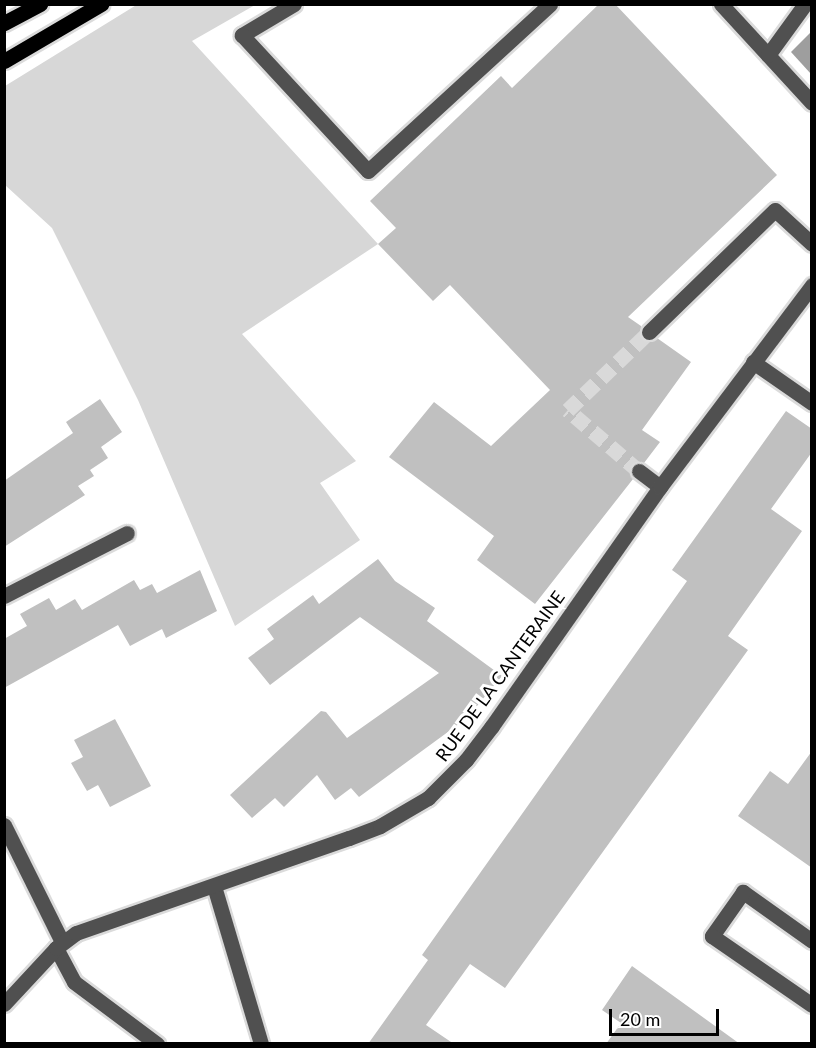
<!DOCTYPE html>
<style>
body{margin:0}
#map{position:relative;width:816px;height:1048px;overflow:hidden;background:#fff;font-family:Lato,sans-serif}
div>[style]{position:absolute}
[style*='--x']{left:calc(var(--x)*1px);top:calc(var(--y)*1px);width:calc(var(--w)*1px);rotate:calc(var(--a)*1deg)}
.green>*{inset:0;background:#d7d7d7}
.water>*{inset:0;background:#9e9e9e}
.building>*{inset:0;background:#c0c0c0}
.minor-tunnel>*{height:15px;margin-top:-7.5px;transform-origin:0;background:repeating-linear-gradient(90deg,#d9d9d9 0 15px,transparent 0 23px)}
.roads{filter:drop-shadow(2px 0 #dbdbdb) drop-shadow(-2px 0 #dbdbdb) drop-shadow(0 2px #dbdbdb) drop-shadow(0 -2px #dbdbdb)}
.minor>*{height:15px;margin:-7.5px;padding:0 7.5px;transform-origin:7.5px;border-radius:7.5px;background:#505050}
.major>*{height:15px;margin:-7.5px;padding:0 7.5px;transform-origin:7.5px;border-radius:7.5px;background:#000}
span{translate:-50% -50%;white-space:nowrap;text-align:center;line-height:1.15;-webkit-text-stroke:6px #fff;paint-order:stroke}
.street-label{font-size:18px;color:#000}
.frame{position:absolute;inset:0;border:6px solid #000;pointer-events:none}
.scale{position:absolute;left:609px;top:1009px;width:110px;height:27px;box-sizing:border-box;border:3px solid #000;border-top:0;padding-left:8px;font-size:18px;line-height:21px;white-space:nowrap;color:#000;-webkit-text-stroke:4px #fff;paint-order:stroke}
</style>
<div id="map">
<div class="green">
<i style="clip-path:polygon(138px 4px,255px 5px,192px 41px,378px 244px,242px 334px,356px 461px,320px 483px,360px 540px,235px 626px,138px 400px,52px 228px,5px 185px,5px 86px)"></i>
</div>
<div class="water">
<i style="clip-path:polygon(811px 32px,811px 74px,791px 52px)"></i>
</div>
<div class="building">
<i style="clip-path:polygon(599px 4px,615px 4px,777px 175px,628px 317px,641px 326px,642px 339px,651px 342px,657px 338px,691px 362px,642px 430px,660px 442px,644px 463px,632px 465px,633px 479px,535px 604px,477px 560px,494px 536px,389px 457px,434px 402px,491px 446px,550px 390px,450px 285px,433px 301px,378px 244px,396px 228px,370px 201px,501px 76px,512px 88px)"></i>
<i style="clip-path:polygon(100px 399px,122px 432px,101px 447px,108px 458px,90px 470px,94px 476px,78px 486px,85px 495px,4px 547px,4px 481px,73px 433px,66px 422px)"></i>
<i style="clip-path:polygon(786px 411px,812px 429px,812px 452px,771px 509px,802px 531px,728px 636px,748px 650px,505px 988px,470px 964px,426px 1025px,454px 1044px,368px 1044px,428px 960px,422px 955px,687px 581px,672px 570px)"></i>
<i style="clip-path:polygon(378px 559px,395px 581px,435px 608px,427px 621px,502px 676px,467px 718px,359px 797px,351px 788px,335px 800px,317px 775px,284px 807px,275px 798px,252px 818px,230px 795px,321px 711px,326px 712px,347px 738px,439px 673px,360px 617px,270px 685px,248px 658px,274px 639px,267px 629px,313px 595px,319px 604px)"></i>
<i style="clip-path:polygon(200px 570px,217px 611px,166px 638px,162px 629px,130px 646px,118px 625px,4px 688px,4px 639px,27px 626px,20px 614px,49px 598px,56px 610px,75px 599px,82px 610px,134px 580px,140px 590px,152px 584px,157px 593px)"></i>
<i style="clip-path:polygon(115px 719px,151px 786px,110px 807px,98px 785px,87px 791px,71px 763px,83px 757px,74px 740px)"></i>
<i style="clip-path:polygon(812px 751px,812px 868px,738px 816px,770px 771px,788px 784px)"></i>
<i style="clip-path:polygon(632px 966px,740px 1044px,606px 1044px,621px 1023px,602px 1010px)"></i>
</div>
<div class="minor-tunnel">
<i style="--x:639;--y:471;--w:94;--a:-139.3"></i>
<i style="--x:568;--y:410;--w:112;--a:-43.9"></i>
</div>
<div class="roads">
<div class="minor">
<i style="--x:294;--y:4;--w:61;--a:149.2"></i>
<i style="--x:242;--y:35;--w:185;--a:47.2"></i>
<i style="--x:368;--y:171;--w:247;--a:-42.5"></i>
<i style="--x:721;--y:4;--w:134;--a:47.4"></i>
<i style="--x:768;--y:55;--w:63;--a:-54"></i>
<i style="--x:649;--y:332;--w:175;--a:-44.1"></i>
<i style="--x:775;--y:210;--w:50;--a:42.6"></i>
<i style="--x:753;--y:362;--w:72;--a:34.8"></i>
<i style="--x:639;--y:471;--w:26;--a:37"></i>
<i style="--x:4;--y:596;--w:138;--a:-27.1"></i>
<i style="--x:4;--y:825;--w:131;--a:63.6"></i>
<i style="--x:214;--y:886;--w:165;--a:73.4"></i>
<i style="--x:812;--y:941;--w:85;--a:-144.6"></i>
<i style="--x:743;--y:892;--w:54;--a:125.2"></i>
<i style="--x:712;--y:936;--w:121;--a:34.6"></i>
<i style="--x:56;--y:948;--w:38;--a:62"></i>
<i style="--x:74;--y:982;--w:104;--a:36.8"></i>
<i style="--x:4;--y:1004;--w:76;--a:-47.1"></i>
<i style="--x:56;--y:948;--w:25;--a:-37"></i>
<i style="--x:76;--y:933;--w:289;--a:-19.2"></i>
<i style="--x:349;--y:838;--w:33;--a:-21"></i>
<i style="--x:380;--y:826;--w:56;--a:-30.3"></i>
<i style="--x:428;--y:798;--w:54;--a:-45"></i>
<i style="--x:466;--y:760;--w:43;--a:-52.6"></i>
<i style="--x:492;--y:726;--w:292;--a:-54.9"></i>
<i style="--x:660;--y:487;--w:253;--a:-53"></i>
</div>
<div class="major">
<i style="--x:4;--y:23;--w:41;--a:-27.8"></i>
<i style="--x:4;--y:61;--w:113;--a:-30.4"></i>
</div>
</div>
<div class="street-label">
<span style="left:500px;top:676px;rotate:-54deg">RUE DE LA CANTERAINE</span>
</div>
<div class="frame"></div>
<div class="scale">20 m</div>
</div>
